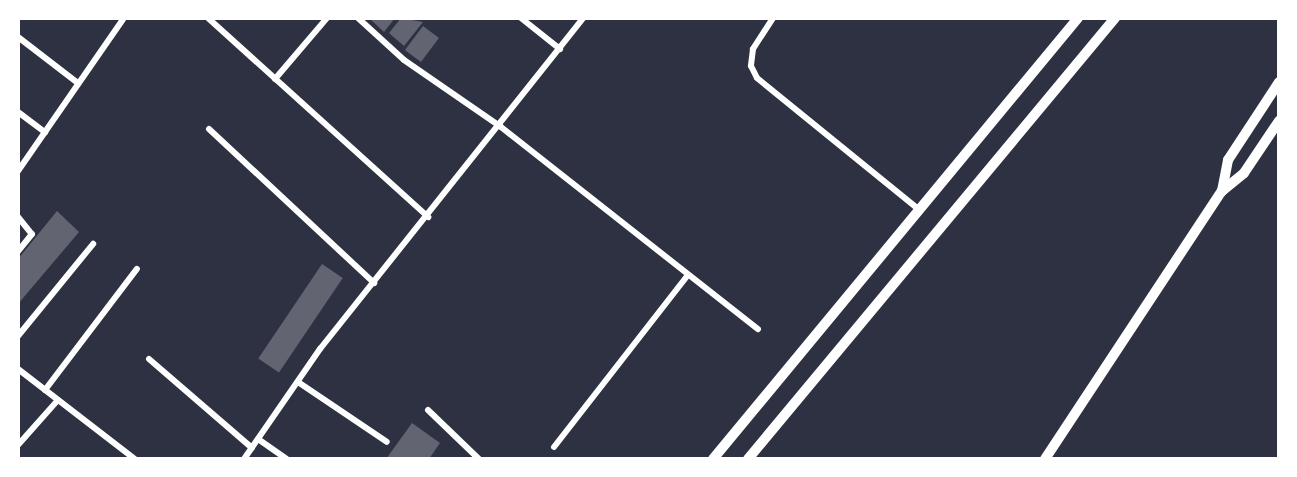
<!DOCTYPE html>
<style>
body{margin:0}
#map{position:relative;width:1297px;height:477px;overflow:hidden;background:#2d3142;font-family:Cabin,sans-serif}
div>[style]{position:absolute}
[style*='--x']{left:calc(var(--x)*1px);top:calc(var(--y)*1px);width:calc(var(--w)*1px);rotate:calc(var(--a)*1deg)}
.building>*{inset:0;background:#626471;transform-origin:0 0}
.minor>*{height:6px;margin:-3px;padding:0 3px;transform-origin:3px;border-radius:3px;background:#fff}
.tertiary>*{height:10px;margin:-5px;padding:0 5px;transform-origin:5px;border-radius:5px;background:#fff}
span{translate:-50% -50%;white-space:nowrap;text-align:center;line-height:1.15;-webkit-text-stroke:4.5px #fff;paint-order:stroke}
.frame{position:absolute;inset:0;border:20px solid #fff;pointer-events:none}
</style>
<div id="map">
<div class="building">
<i style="clip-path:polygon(369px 18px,395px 18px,384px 32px)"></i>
<i style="clip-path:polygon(401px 18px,423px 22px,404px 46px,389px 33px)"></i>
<i style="left:423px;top:26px;width:20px;height:30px;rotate:37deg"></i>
<i style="clip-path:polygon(57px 211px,79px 232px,18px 304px,18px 259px)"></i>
<i style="left:322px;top:264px;width:25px;height:114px;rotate:34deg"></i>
<i style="clip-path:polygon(412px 423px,440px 443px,429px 459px,386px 459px)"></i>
</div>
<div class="minor">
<i style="--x:208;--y:18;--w:297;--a:42.1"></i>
<i style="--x:358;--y:18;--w:62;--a:42.4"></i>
<i style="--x:404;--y:60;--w:118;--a:34.6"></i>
<i style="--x:501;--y:127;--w:327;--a:38.2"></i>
<i style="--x:521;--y:18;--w:50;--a:38.5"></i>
<i style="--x:773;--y:18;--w:37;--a:123"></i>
<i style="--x:753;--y:49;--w:17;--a:97"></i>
<i style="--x:751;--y:66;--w:13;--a:63"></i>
<i style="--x:757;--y:78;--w:208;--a:39.1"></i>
<i style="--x:18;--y:37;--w:76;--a:37.5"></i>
<i style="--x:275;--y:79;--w:80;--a:-49.6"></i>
<i style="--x:18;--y:112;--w:34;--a:37"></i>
<i style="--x:209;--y:129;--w:226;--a:43"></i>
<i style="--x:18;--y:171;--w:186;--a:-55.3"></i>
<i style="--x:18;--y:217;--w:22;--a:51"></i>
<i style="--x:32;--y:234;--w:22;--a:129"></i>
<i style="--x:18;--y:336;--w:119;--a:-50.8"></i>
<i style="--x:149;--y:359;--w:136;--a:40.8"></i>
<i style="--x:18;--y:369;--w:148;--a:37.6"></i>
<i style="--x:298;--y:382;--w:107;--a:34"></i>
<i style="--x:45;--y:390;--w:152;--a:-52.8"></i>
<i style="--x:428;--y:410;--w:71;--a:43.9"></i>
<i style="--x:258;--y:439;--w:35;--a:35"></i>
<i style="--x:18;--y:445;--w:60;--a:-48.4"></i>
<i style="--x:554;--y:447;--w:218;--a:-52.1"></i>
<i style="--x:244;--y:459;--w:134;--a:-55.4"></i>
<i style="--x:320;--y:349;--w:423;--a:-51.5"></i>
</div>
<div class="tertiary">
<i style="--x:1222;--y:191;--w:32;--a:-79"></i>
<i style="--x:1228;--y:160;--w:93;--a:-56.8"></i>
<i style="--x:713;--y:459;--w:572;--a:-50.39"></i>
<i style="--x:748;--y:459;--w:574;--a:-50.23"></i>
<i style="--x:1045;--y:459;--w:321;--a:-56.6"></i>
<i style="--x:1222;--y:191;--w:28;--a:-39"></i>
<i style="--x:1244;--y:173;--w:63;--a:-56.1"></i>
</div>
<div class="frame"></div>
</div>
